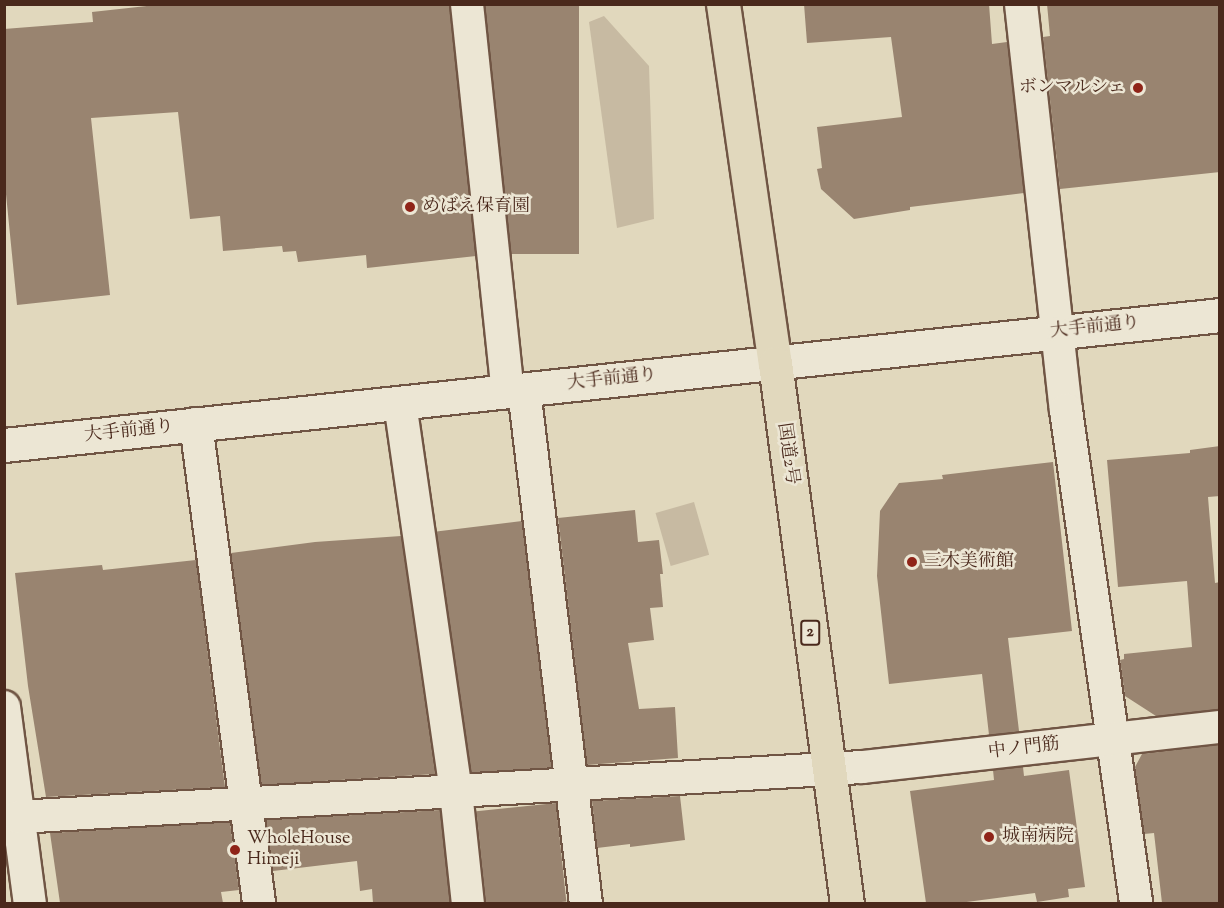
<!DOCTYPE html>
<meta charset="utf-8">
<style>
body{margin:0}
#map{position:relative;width:1224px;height:908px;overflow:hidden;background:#e1d8bd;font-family:"Sorts Mill Goudy","Noto Serif JP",serif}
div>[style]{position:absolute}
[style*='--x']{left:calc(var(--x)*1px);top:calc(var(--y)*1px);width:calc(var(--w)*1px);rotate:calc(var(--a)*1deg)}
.green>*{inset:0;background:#c7baa2;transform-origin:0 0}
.building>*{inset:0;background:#998470;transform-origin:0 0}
.roads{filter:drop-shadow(2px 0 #705544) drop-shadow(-2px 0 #705544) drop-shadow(0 2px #705544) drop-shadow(0 -2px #705544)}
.street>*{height:32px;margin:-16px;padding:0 16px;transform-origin:16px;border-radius:16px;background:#ece6d4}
.secondary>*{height:33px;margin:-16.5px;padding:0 16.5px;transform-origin:16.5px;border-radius:16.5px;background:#ece6d4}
.highway>*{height:33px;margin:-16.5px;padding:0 16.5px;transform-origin:16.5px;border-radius:16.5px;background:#e1d8bd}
.dots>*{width:16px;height:16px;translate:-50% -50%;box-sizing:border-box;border:3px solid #ece6d4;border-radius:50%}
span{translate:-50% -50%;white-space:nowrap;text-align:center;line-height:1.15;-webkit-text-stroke:5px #ece6d4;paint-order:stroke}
.shield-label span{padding:2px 4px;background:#ece6d4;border:2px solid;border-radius:4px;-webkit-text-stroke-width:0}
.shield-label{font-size:16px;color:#4a291c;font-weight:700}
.poi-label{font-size:18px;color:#4a291c}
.right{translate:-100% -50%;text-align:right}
.left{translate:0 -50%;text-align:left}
.street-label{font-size:18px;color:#4a291c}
.frame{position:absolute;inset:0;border:6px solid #4a291c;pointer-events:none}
</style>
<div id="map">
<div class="green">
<i style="clip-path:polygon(604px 16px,649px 66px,654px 219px,617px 228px,589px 22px)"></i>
<i style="left:694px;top:502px;width:55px;height:40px;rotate:74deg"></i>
</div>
<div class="building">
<i style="clip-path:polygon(165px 4px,449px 4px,476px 256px,367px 268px,366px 255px,298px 262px,296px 251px,283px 252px,282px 246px,223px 251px,220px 216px,190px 219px,178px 112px,91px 118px,110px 295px,17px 305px,4px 174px,4px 29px,93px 22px,92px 12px)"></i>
<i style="left:485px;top:4px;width:94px;height:250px"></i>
<i style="clip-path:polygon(804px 4px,989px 4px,992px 44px,1007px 42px,1024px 193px,910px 207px,910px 210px,854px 219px,821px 189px,817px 169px,822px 168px,817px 127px,902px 117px,891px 37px,807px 43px)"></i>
<i style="clip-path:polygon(1047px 4px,1220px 4px,1220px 172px,1060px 189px,1043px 37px,1050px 36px)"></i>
<i style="clip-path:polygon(1220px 446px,1220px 496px,1208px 497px,1215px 583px,1220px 582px,1220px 709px,1156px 716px,1125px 696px,1120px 660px,1124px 659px,1124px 654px,1192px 647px,1187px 581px,1118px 587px,1107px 460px,1190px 453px,1190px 450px)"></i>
<i style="clip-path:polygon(1053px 462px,1072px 631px,1008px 638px,1019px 731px,989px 735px,982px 674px,889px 684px,877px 576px,880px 511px,899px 483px,943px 479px,942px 475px)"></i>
<i style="clip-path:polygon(635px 510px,638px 542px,659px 540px,663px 574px,660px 574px,663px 607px,650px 608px,654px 640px,628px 643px,639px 709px,675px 707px,678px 758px,587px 765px,558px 518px)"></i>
<i style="left:522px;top:521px;width:248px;height:86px;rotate:83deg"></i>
<i style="clip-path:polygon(401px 536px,435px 774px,261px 785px,231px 553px,315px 542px)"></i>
<i style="clip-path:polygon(196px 560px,225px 787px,46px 797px,28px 686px,15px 573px,102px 565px,103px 570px)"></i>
<i style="clip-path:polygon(1220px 745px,1220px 903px,1162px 903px,1154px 833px,1144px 834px,1135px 767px,1142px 754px)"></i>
<i style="clip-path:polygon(1023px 767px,1024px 776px,1069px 770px,1085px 887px,1068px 889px,1069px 897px,1037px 902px,1035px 893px,959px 903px,926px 903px,910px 791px,994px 780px,993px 770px)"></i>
<i style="clip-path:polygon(680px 796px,685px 840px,630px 847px,630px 844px,597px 848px,592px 801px)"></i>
<i style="left:556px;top:803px;width:99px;height:80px;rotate:84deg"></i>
<i style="clip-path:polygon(440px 810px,450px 903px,373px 903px,372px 889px,360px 891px,357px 861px,273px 871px,266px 820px)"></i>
<i style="clip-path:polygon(230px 822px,239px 890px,221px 892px,223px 903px,60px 903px,50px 833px)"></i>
</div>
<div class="roads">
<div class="street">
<i style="--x:467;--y:4;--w:389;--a:84"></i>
<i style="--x:1021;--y:4;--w:408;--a:83.7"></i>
<i style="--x:1066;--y:410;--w:499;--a:81.9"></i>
<i style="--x:524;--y:390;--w:518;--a:83.12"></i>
<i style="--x:400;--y:403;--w:393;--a:81.8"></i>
<i style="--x:456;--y:792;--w:113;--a:83.9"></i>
<i style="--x:196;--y:424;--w:484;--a:82.5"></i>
<i style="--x:4;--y:707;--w:199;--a:82.5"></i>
<i style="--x:18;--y:817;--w:845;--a:-3.39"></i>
<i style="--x:862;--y:767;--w:360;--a:-6.4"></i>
</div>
<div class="secondary">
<i style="--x:4;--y:445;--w:1223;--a:-6.1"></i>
</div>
<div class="highway">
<i style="--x:723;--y:4;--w:363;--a:81.8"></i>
<i style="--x:775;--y:363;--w:546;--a:82.42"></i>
</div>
</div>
<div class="dots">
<i style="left:1138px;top:88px;background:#8f2418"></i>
<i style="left:410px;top:207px;background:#8f2418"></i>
<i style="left:912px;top:562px;background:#8f2418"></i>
<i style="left:989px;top:837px;background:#8f2418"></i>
<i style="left:235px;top:850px;background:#8f2418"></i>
</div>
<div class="shield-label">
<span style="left:810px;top:633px">2</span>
</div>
<div class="poi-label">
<span class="right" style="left:1126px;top:88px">ボンマルシェ</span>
<span class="left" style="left:422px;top:207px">めばえ保育園</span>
<span class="left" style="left:924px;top:562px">三木美術館</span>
<span class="left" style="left:1002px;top:837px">城南病院</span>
<span class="left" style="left:247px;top:850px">WholeHouse<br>Himeji</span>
</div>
<div class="street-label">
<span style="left:1095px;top:328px;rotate:-6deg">大手前通り</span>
<span style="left:612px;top:380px;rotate:-6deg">大手前通り</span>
<span style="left:129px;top:432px;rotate:-6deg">大手前通り</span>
<span style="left:787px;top:454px;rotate:82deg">国道2号</span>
<span style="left:1024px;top:749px;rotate:-7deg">中ノ門筋</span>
</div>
<div class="frame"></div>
</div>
